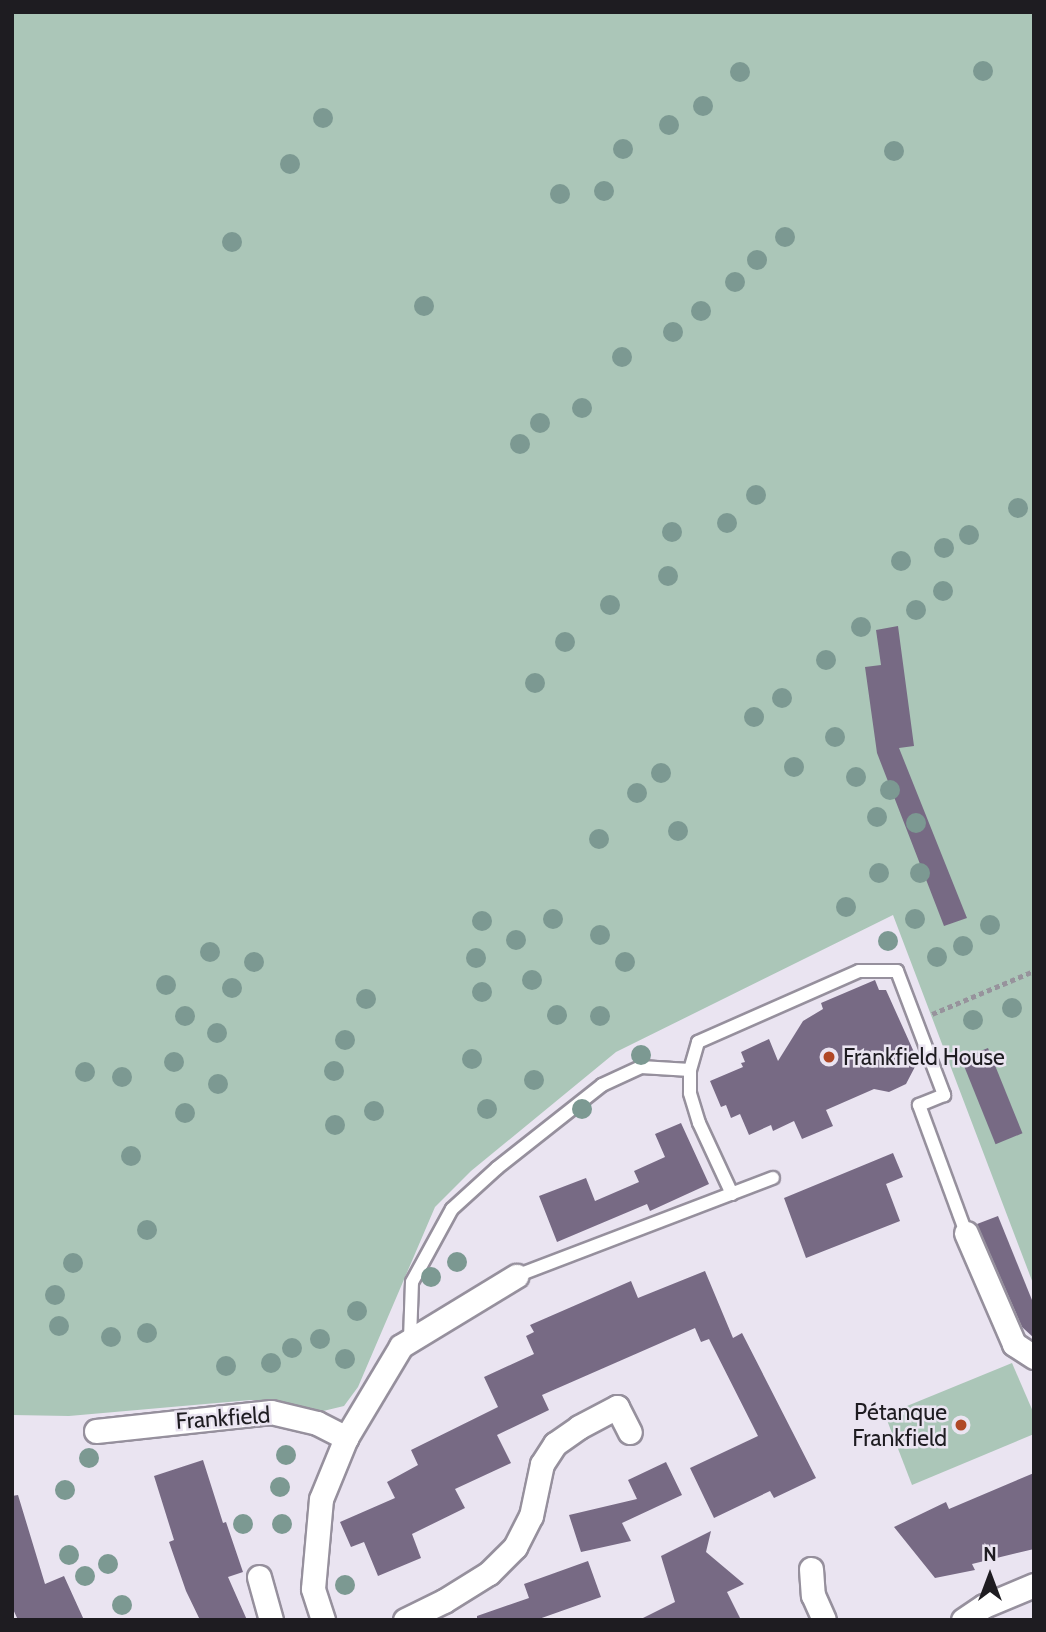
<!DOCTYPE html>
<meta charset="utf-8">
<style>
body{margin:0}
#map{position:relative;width:1046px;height:1632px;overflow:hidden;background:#eae4f1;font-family:Cabin,sans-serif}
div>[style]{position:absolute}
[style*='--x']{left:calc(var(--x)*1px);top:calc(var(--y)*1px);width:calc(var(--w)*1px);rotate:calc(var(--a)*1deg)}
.green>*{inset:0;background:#abc6b8}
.building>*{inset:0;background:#776a84;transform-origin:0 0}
.path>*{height:4.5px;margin-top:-2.25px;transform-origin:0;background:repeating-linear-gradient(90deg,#97939c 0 5px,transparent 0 8.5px)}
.roads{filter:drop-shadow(2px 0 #96909d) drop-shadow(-2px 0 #96909d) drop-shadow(0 2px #96909d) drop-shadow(0 -2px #96909d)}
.lane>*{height:12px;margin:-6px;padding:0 6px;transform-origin:6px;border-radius:6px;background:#fff}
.street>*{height:23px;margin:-11.5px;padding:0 11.5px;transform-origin:11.5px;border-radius:11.5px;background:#fff}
.trees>*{width:20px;height:20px;margin:-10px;border-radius:50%;background:#7c9992}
.dots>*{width:19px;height:19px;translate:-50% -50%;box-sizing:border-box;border:4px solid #eae4f1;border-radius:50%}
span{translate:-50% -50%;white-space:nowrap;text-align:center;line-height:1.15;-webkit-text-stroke:5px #eae4f1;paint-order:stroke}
.poi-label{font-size:23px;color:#1e1c21}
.left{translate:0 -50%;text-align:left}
.right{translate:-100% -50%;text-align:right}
.street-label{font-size:23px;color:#1e1c21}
.frame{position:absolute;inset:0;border:14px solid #1e1c21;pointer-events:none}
.north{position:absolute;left:955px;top:1541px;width:70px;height:70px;-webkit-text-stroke:5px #eae4f1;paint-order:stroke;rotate:0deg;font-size:19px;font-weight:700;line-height:28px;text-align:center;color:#1e1c21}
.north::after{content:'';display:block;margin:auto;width:24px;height:32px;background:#1e1c21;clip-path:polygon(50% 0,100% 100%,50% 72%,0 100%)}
</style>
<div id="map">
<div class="green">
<i style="clip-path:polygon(12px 12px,1034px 12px,1034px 1286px,893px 915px,616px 1052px,471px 1171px,435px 1207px,358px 1387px,344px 1406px,319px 1412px,281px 1401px,251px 1400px,69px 1416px,12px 1415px)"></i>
<i style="clip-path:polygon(1012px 1363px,1034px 1414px,1034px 1434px,912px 1485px,885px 1415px)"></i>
</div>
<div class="building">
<i style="clip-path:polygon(898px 626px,914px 746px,899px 748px,967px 918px,944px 926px,877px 753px,865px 667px,881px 665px,876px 630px)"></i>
<i style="clip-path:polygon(875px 980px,879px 990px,886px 990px,918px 1061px,906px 1084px,889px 1092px,874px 1089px,826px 1110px,833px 1126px,802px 1139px,794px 1121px,773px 1131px,771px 1125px,749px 1135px,740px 1114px,731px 1118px,726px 1105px,721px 1107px,710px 1081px,743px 1067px,741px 1063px,745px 1062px,741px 1052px,769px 1039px,778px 1061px,803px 1021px,823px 1009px,821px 1003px)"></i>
<i style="left:988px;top:1048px;width:92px;height:29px;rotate:68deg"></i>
<i style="clip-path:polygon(681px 1123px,709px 1184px,650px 1211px,647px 1204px,557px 1242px,539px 1196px,586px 1178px,595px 1201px,639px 1182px,634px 1171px,665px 1157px,655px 1134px)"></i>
<i style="clip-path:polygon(893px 1153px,903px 1177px,886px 1184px,900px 1221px,806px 1258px,784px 1198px)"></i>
<i style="clip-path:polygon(998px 1216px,1034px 1305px,1034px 1338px,1022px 1327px,977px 1224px)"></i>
<i style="clip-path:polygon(705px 1271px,733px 1338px,742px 1333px,816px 1478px,774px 1498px,770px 1491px,714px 1518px,690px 1468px,758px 1436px,709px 1339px,701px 1342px,695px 1328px,542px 1395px,549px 1410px,497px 1435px,511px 1463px,455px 1489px,465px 1508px,412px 1534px,421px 1558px,378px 1576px,364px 1542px,351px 1547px,340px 1522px,395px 1498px,387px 1482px,418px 1465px,411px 1450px,498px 1407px,484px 1377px,534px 1354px,526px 1336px,534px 1332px,530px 1325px,631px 1281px,638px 1298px)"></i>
<i style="clip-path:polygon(203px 1460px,223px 1523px,226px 1522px,243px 1572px,228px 1577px,247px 1620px,200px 1620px,186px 1591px,169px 1542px,174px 1540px,154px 1476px)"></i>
<i style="clip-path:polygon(666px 1462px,682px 1495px,622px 1523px,631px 1541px,581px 1552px,569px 1515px,637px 1499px,628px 1480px)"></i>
<i style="clip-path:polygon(1034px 1473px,1034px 1549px,972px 1564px,975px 1570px,935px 1578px,894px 1527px,946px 1502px,949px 1509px)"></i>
<i style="clip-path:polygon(18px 1495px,45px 1584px,64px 1576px,84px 1620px,18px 1620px,12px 1607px,12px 1496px)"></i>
<i style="clip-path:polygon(711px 1531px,706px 1552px,744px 1584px,727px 1592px,741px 1620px,639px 1620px,675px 1602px,661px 1556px)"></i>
<i style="clip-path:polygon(588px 1561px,601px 1597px,536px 1620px,477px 1620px,477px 1616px,529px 1598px,524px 1584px)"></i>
</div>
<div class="path">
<i style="--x:932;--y:1014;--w:111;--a:-22.9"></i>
</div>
<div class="roads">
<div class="lane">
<i style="--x:732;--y:1194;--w:78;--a:-114.9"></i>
<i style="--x:699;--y:1123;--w:31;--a:-107"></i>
<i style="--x:690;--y:1093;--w:23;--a:-90"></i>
<i style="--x:690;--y:1070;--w:29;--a:-74"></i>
<i style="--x:698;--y:1042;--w:176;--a:-23.8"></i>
<i style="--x:859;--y:971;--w:38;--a:0"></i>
<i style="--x:897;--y:971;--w:133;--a:69.2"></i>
<i style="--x:944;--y:1095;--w:27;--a:158"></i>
<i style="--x:919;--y:1105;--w:136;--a:69.8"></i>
<i style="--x:516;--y:1276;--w:275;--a:-20.9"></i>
<i style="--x:410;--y:1339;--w:57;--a:-88"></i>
<i style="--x:412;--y:1282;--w:83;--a:-61.3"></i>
<i style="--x:452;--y:1209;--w:61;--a:-42.3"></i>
<i style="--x:497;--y:1168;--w:134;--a:-38.3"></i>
<i style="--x:602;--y:1085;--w:43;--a:-24.8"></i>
<i style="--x:641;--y:1067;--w:49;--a:3.5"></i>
</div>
<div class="street">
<i style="--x:966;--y:1233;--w:121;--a:66.6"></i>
<i style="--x:1014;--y:1344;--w:24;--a:33"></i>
<i style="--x:96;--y:1431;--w:176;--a:-6.2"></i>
<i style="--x:271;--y:1412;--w:47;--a:13.4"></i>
<i style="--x:317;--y:1423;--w:33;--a:27"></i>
<i style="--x:346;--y:1438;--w:66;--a:112.3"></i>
<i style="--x:321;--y:1499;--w:90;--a:95.1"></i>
<i style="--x:313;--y:1589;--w:33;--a:72"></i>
<i style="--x:346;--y:1438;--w:107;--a:-59.1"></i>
<i style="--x:401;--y:1346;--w:135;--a:-31.3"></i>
<i style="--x:811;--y:1569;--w:26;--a:86"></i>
<i style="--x:813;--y:1595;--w:27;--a:66"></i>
<i style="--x:259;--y:1577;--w:45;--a:74.4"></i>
<i style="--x:405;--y:1620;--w:43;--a:-26"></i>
<i style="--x:444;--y:1601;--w:53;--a:-31.9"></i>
<i style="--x:489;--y:1573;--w:37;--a:-45"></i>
<i style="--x:515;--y:1547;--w:35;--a:-63"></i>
<i style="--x:531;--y:1516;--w:53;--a:-78.1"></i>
<i style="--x:542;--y:1464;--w:24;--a:-57"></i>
<i style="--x:555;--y:1444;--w:29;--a:-35"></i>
<i style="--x:579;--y:1427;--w:43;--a:-27.8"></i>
<i style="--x:617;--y:1407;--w:28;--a:63"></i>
<i style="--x:963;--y:1620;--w:25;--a:-34"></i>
<i style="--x:984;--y:1606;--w:54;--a:-22.8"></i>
</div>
</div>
<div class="trees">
<i style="left:983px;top:71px"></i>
<i style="left:740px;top:72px"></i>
<i style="left:703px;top:106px"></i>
<i style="left:323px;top:118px"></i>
<i style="left:669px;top:125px"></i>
<i style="left:623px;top:149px"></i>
<i style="left:894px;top:151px"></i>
<i style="left:290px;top:164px"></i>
<i style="left:604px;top:191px"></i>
<i style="left:560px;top:194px"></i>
<i style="left:785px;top:237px"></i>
<i style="left:232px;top:242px"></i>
<i style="left:757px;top:260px"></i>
<i style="left:735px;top:282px"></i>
<i style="left:424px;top:306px"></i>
<i style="left:701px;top:311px"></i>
<i style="left:673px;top:332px"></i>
<i style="left:622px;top:357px"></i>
<i style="left:582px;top:408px"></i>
<i style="left:540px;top:423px"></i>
<i style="left:520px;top:444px"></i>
<i style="left:756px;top:495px"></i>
<i style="left:1018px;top:508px"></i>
<i style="left:727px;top:523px"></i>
<i style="left:672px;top:532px"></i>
<i style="left:969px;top:535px"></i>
<i style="left:944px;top:548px"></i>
<i style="left:901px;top:561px"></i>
<i style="left:668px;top:576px"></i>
<i style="left:943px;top:591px"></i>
<i style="left:610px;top:605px"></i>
<i style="left:916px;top:610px"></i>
<i style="left:861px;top:627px"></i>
<i style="left:565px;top:642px"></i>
<i style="left:826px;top:660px"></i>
<i style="left:535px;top:683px"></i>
<i style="left:782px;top:698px"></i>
<i style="left:754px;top:717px"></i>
<i style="left:835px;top:737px"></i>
<i style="left:794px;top:767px"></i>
<i style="left:661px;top:773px"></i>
<i style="left:856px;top:777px"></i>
<i style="left:890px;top:790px"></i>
<i style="left:637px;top:793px"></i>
<i style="left:877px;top:817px"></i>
<i style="left:916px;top:823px"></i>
<i style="left:678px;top:831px"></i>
<i style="left:599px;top:839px"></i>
<i style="left:879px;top:873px"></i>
<i style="left:920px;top:873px"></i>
<i style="left:846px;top:907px"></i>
<i style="left:553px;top:919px"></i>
<i style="left:915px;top:919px"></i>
<i style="left:482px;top:921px"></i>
<i style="left:990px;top:925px"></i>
<i style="left:600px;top:935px"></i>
<i style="left:516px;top:940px"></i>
<i style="left:888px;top:941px"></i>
<i style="left:963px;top:946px"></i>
<i style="left:210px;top:952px"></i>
<i style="left:937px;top:957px"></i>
<i style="left:476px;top:958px"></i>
<i style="left:254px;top:962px"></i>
<i style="left:625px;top:962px"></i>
<i style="left:532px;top:980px"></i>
<i style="left:166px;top:985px"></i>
<i style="left:232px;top:988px"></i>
<i style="left:482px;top:992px"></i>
<i style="left:366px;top:999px"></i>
<i style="left:1012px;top:1008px"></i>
<i style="left:557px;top:1015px"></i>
<i style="left:185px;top:1016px"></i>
<i style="left:600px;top:1016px"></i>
<i style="left:973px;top:1020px"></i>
<i style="left:217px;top:1033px"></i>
<i style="left:345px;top:1040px"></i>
<i style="left:641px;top:1055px"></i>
<i style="left:472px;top:1059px"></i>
<i style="left:174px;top:1062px"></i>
<i style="left:334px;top:1071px"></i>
<i style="left:85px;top:1072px"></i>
<i style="left:122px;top:1077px"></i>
<i style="left:534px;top:1080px"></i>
<i style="left:218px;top:1084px"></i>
<i style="left:487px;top:1109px"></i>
<i style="left:582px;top:1109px"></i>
<i style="left:374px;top:1111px"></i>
<i style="left:185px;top:1113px"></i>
<i style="left:335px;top:1125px"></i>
<i style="left:131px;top:1156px"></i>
<i style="left:147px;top:1230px"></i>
<i style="left:457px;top:1262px"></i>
<i style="left:73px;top:1263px"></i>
<i style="left:431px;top:1277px"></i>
<i style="left:55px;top:1295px"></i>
<i style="left:357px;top:1311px"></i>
<i style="left:59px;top:1326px"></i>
<i style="left:147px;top:1333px"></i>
<i style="left:111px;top:1337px"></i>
<i style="left:320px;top:1339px"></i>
<i style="left:292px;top:1348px"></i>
<i style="left:345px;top:1359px"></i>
<i style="left:271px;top:1363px"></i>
<i style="left:226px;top:1366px"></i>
<i style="left:286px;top:1455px"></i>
<i style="left:89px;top:1458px"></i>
<i style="left:280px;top:1487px"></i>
<i style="left:65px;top:1490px"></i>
<i style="left:243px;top:1524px"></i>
<i style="left:282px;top:1524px"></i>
<i style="left:69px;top:1555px"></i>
<i style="left:108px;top:1564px"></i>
<i style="left:85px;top:1576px"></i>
<i style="left:345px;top:1585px"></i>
<i style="left:122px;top:1605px"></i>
</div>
<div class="dots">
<i style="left:829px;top:1057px;background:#b04826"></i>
<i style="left:961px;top:1425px;background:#b04826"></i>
</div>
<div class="poi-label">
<span class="left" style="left:843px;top:1057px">Frankfield House</span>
<span class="right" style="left:947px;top:1425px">Pétanque<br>Frankfield</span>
</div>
<div class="street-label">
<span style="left:223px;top:1418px;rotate:-4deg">Frankfield</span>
</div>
<div class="frame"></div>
<div class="north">N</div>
</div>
